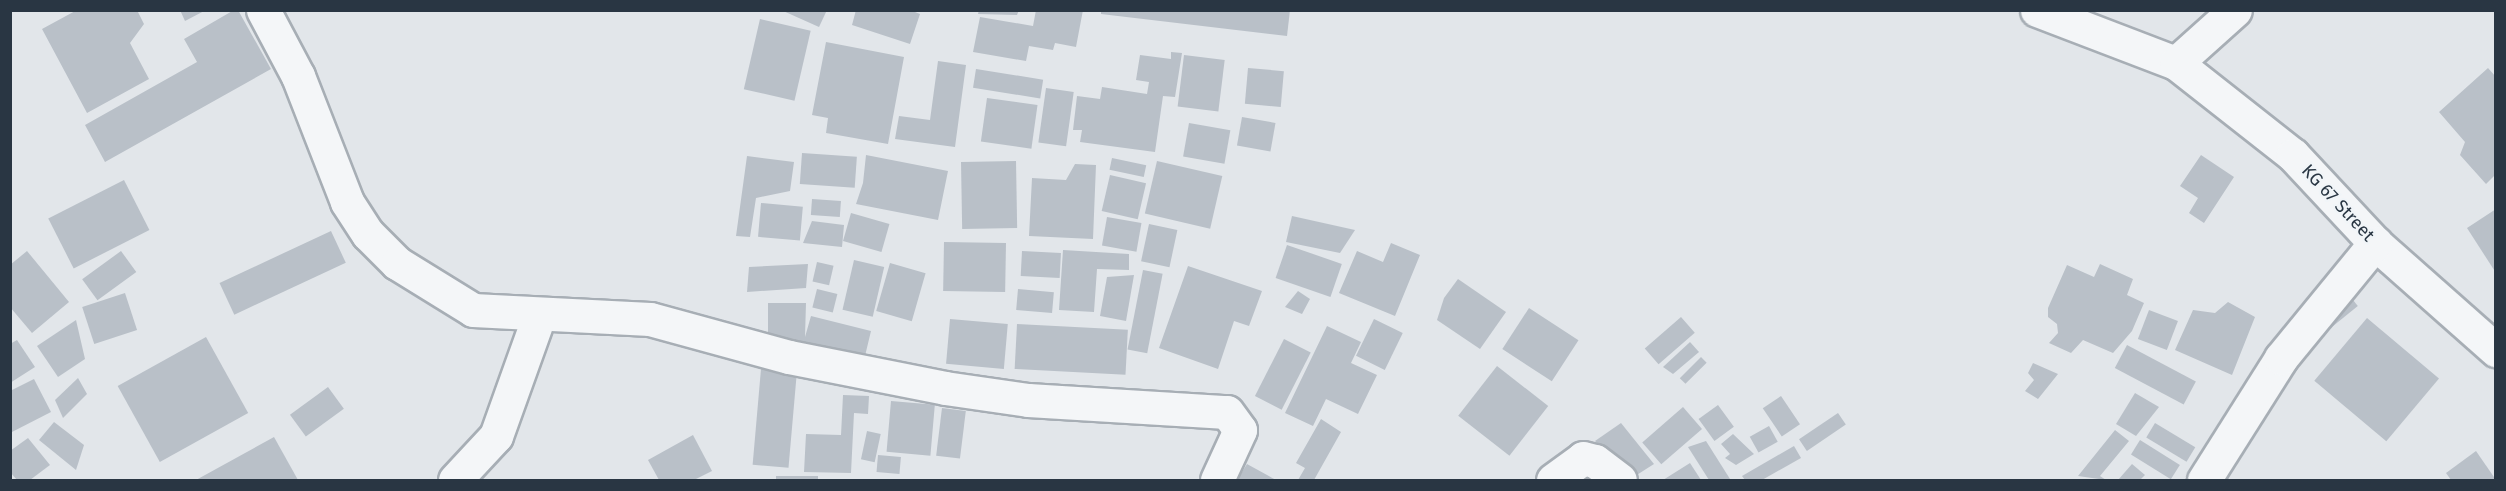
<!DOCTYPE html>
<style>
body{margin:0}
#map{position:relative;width:2506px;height:491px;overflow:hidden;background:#e2e6ea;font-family:"Fira Sans",sans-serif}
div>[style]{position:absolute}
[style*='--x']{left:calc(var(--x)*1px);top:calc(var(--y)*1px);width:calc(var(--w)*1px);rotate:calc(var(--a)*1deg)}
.building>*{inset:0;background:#b9c0c8;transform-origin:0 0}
.roads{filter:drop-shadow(2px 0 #a7aeb5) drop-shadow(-2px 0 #a7aeb5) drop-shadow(0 2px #a7aeb5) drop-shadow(0 -2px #a7aeb5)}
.minor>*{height:33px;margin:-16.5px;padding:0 16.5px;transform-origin:16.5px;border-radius:16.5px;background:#f4f6f8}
span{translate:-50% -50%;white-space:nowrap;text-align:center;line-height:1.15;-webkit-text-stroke:4.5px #f1f5f8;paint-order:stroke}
.street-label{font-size:18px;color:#293643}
.frame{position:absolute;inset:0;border:12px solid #293643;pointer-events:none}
</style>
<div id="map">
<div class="building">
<i style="clip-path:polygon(77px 10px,137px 10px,144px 24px,130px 43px,149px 79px,87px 113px,42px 29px)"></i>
<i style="clip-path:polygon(180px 10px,206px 10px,185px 21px)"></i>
<i style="clip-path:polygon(234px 10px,238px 10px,271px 69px,105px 162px,85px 125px,197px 62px,184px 39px)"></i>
<i style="clip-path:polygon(781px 10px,827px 10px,819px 27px)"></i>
<i style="clip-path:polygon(856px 10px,910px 10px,920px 14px,910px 44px,852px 25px)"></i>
<i style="clip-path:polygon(979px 10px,1019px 10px,1017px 15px,978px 14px)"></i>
<i style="clip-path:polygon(1036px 10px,1083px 10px,1076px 47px,1055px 43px,1053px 50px,1029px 46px,1026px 61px,973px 52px,980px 17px,1033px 26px)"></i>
<i style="clip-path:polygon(1101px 10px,1290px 10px,1287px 36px,1101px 14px)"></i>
<i style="left:760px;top:19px;width:52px;height:72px;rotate:13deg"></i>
<i style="clip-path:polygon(826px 42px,904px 57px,888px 144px,826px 133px,828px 118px,812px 115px)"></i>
<i style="clip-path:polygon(1171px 52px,1182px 53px,1175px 97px,1163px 96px,1155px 152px,1080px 142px,1082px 130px,1073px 130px,1077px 96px,1100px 99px,1102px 87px,1147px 94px,1149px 82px,1136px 80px,1140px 55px,1171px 59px)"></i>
<i style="left:1184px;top:55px;width:41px;height:52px;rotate:7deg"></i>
<i style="clip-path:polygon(938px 61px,966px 65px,955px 147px,895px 139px,899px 116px,930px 120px)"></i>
<i style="left:1248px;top:68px;width:36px;height:36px;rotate:5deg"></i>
<i style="clip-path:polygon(2488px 68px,2496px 77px,2496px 174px,2486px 184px,2460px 155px,2465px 142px,2439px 112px)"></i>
<i style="left:976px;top:69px;width:68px;height:19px;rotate:9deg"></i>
<i style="left:1046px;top:88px;width:28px;height:55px;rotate:8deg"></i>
<i style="left:987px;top:98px;width:51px;height:44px;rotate:8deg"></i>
<i style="left:1242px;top:117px;width:34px;height:29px;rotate:10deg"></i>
<i style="left:1189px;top:123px;width:42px;height:34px;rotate:10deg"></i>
<i style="left:802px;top:153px;width:55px;height:31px;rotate:4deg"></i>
<i style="clip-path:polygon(866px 155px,948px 171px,938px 220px,856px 204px,863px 183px)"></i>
<i style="clip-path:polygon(2201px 155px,2234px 177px,2204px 223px,2189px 213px,2198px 198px,2180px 186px)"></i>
<i style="clip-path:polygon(747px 156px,794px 162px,790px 191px,756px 198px,750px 237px,736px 236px)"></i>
<i style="left:1112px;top:158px;width:35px;height:12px;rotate:12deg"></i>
<i style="left:1016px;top:161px;width:67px;height:55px;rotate:89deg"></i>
<i style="left:1157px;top:161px;width:67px;height:54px;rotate:13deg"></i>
<i style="clip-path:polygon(1075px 164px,1096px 165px,1093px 239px,1029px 236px,1032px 178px,1066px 180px)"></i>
<i style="left:1110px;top:175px;width:37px;height:37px;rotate:13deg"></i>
<i style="left:124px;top:180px;width:56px;height:85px;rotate:63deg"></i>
<i style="left:812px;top:199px;width:29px;height:16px;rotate:4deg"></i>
<i style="left:761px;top:203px;width:42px;height:34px;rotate:5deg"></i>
<i style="clip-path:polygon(2496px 209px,2496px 273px,2467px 228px)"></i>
<i style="left:851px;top:213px;width:40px;height:29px;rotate:16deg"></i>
<i style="clip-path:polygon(1292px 216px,1355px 230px,1340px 253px,1286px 242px)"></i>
<i style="left:1107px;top:217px;width:35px;height:29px;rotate:10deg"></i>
<i style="clip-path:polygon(812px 221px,844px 225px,842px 247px,803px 243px)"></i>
<i style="left:1149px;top:224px;width:29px;height:38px;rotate:12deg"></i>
<i style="left:331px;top:231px;width:35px;height:123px;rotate:65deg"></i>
<i style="left:944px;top:242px;width:62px;height:49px;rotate:1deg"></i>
<i style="clip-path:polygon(1391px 243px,1420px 255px,1395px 316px,1339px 293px,1357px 251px,1383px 262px)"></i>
<i style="left:1287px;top:245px;width:58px;height:35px;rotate:19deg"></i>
<i style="clip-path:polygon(1063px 250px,1129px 254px,1129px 270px,1097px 269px,1094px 312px,1059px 310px)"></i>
<i style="clip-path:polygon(27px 251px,69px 302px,32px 333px,10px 307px,10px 265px)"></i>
<i style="left:121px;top:251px;width:26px;height:48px;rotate:54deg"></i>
<i style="left:1022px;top:251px;width:39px;height:25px;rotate:3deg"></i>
<i style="left:854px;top:260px;width:31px;height:51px;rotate:13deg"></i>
<i style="left:817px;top:262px;width:17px;height:20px;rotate:13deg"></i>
<i style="left:890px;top:263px;width:37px;height:50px;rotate:16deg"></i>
<i style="clip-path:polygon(808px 264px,806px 288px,747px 292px,749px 267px)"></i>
<i style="clip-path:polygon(2100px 264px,2133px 279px,2127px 295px,2144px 303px,2132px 331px,2113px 353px,2083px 340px,2071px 353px,2049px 343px,2058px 333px,2057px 324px,2048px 317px,2048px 308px,2067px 265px,2094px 277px)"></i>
<i style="clip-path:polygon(1188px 266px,1262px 291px,1249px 326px,1234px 321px,1218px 369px,1159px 348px)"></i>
<i style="left:1143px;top:270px;width:20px;height:81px;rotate:11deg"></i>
<i style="clip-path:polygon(1134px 275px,1126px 321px,1100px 316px,1107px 277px)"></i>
<i style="clip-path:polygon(1458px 279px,1506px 312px,1480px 349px,1437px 320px,1444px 298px)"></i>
<i style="left:817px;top:289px;width:21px;height:19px;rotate:14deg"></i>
<i style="left:1018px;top:289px;width:36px;height:21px;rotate:5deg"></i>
<i style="clip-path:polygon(1298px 291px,1310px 299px,1302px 314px,1285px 307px)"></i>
<i style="left:125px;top:293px;width:39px;height:45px;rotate:72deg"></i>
<i style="left:2349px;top:295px;width:14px;height:68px;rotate:51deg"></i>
<i style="clip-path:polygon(2228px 302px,2255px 317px,2232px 375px,2175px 350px,2193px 310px,2215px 313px)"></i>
<i style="clip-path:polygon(768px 303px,806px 303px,805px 337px,811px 316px,871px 331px,865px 356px,805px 342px,805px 348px,768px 348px)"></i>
<i style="left:1529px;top:308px;width:59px;height:49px;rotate:33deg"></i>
<i style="left:2149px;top:310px;width:31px;height:31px;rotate:21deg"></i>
<i style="left:1681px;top:317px;width:21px;height:48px;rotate:49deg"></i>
<i style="left:2367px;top:318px;width:94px;height:82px;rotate:40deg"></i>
<i style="left:950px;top:319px;width:58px;height:45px;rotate:5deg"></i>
<i style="left:1374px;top:319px;width:32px;height:41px;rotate:26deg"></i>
<i style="clip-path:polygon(76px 320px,85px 359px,58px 377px,37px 346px)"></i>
<i style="left:1017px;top:324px;width:111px;height:45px;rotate:3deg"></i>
<i style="clip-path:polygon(1327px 326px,1361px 342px,1351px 363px,1377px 375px,1358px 414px,1326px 399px,1313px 426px,1285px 413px)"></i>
<i style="left:206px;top:337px;width:87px;height:101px;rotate:61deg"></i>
<i style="left:1284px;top:339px;width:30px;height:64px;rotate:27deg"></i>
<i style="clip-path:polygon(17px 340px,35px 367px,10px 383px,10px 344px)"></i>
<i style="clip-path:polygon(1690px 342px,1699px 352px,1673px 374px,1663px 367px)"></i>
<i style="left:2127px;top:345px;width:78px;height:26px;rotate:28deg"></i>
<i style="left:1701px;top:357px;width:8px;height:30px;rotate:45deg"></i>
<i style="clip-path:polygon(2033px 363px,2058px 374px,2038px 399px,2025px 391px,2034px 380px,2028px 373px)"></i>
<i style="left:1497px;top:366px;width:65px;height:63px;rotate:38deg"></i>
<i style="left:761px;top:369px;width:36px;height:96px;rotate:5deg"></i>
<i style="clip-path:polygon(78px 378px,87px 394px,63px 418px,55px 400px)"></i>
<i style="clip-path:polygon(34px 379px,51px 412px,10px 433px,10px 391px)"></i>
<i style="left:328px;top:387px;width:27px;height:47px;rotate:54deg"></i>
<i style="clip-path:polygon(2135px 393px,2159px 407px,2136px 436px,2116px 424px)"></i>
<i style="clip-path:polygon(843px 395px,869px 396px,868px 414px,854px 413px,851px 473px,804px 472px,806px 434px,841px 435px)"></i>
<i style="left:1781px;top:396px;width:34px;height:22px;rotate:56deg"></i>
<i style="left:891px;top:401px;width:44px;height:51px;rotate:5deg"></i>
<i style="left:1718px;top:405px;width:27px;height:24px;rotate:54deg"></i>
<i style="left:1683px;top:407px;width:29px;height:54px;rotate:49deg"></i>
<i style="left:942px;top:408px;width:24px;height:48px;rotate:7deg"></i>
<i style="left:1838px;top:413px;width:14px;height:47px;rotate:56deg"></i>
<i style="clip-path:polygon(1321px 419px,1341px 432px,1314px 480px,1298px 480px,1305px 468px,1296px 463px)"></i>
<i style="clip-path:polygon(54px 422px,84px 445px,76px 470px,39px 440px)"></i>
<i style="clip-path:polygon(1621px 423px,1654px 464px,1632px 478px,1595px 441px)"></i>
<i style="left:2155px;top:423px;width:47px;height:17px;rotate:31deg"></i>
<i style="left:1769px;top:426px;width:18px;height:22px;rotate:61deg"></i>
<i style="clip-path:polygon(2115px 430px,2129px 441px,2100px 476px,2106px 480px,2078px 476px)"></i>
<i style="left:867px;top:431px;width:14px;height:29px;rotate:12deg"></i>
<i style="clip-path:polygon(1733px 434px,1754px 454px,1736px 465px,1725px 458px,1730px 454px,1721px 444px)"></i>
<i style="clip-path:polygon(693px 435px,712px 471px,694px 480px,659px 480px,648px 460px)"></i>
<i style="clip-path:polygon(274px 437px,298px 480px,196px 480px)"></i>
<i style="clip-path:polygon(28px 438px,50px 465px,30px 480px,17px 480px,10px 472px,10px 451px)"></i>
<i style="left:2140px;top:440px;width:47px;height:17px;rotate:32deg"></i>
<i style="clip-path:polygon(1706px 441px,1730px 479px,1728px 480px,1709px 480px,1688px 447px)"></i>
<i style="clip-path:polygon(1794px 446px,1801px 458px,1762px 480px,1745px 480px,1742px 476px)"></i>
<i style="clip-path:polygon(2476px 451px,2496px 480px,2451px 480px,2446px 473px)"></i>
<i style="left:878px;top:455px;width:23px;height:17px;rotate:5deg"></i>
<i style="clip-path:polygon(1690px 463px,1701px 480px,1663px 480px)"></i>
<i style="clip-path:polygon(1247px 464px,1276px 480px,1237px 480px)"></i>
<i style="clip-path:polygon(2132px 464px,2145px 475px,2140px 480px,2118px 480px)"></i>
<i style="left:776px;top:476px;width:42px;height:4px"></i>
</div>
<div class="roads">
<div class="minor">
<i style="--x:263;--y:10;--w:75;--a:62.1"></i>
<i style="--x:298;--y:76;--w:135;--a:68.7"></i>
<i style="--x:347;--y:202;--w:38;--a:57"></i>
<i style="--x:368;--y:234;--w:41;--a:45"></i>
<i style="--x:397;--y:263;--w:89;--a:31.7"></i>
<i style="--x:473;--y:310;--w:177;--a:2.9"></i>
<i style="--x:650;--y:319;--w:144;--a:15.3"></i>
<i style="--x:789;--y:357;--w:159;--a:11.2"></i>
<i style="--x:945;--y:388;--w:84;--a:8.2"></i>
<i style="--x:1028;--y:400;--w:199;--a:3.5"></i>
<i style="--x:1227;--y:412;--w:22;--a:54"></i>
<i style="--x:1240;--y:430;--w:55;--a:114.7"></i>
<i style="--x:2037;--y:10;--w:149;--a:20.9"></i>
<i style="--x:2176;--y:63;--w:149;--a:38.2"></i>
<i style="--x:2293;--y:155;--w:120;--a:47"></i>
<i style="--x:2375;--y:243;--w:162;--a:41.5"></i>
<i style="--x:2176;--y:63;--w:79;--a:-41.9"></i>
<i style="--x:455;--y:480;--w:60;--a:-47"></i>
<i style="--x:496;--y:436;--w:127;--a:-70.3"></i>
<i style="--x:1553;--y:480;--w:37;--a:-36"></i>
<i style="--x:1583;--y:458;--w:12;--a:14"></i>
<i style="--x:1595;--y:461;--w:31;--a:37"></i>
<i style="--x:2204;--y:480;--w:144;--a:-57.7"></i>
<i style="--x:2281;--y:358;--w:149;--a:-50.7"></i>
</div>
</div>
<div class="street-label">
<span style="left:2338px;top:203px;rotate:47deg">KG 67 Street</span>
</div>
<div class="frame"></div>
</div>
